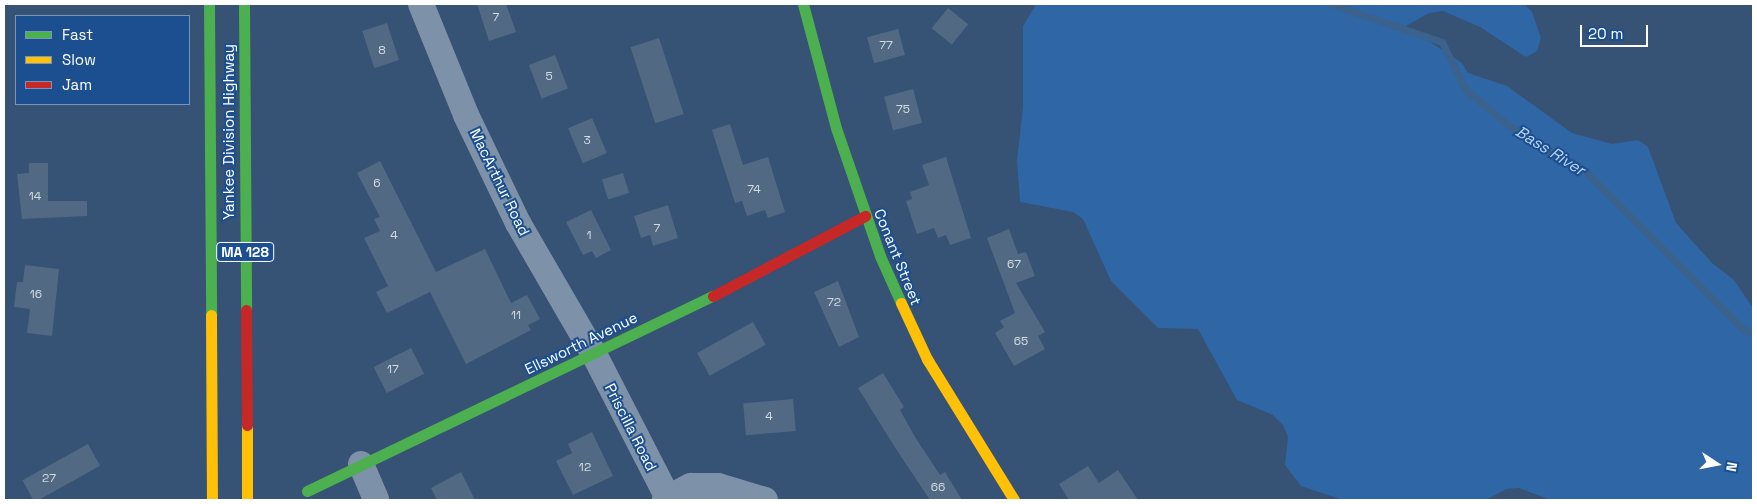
<!DOCTYPE html>
<style>
body{margin:0}
#map{position:relative;width:1757px;height:504px;overflow:hidden;background:#365274;font-family:"Space Grotesk",sans-serif}
div>[style]{position:absolute}
[style*='--x']{left:calc(var(--x)*1px);top:calc(var(--y)*1px);width:calc(var(--w)*1px);rotate:calc(var(--a)*1deg)}
.green>*{inset:0;background:#2f66a5}
.stream>*{height:7px;margin:-3.5px;padding:0 3.5px;transform-origin:3.5px;border-radius:3.5px;background:#3b618d}
.building>*{inset:0;background:#526984;transform-origin:0 0}
.street>*{height:26px;margin:-13px;padding:0 13px;transform-origin:13px;border-radius:13px;background:#7d92a8}
.fast>*{height:11px;margin:-5.5px;padding:0 5.5px;transform-origin:5.5px;border-radius:5.5px;background:#4caf50}
.slow>*{height:11px;margin:-5.5px;padding:0 5.5px;transform-origin:5.5px;border-radius:5.5px;background:#ffc107}
.jam>*{height:11px;margin:-5.5px;padding:0 5.5px;transform-origin:5.5px;border-radius:5.5px;background:#c62828}
span{translate:-50% -50%;white-space:nowrap;text-align:center;line-height:1.15;-webkit-text-stroke:4px #1b4f8f;paint-order:stroke}
.number-label{font-size:12px;color:#d4dae0}
.number-label span{-webkit-text-stroke-width:0}
.shield-label span{padding:1px 4px;background:#1b4f8f;border:1px solid;border-radius:4px;-webkit-text-stroke-width:0}
.shield-label{font-size:14px;color:#fff;font-weight:700}
.street-label{font-size:15px;color:#fff}
.water-label{font-size:16px;color:#b5d3f5;font-style:italic}
.frame{position:absolute;inset:0;border:5px solid #fff;pointer-events:none}
.legend{position:absolute;left:15px;top:15px;width:175px;height:90px;box-sizing:border-box;background:#1b4f8f;border:1px solid #7695bc;margin:0;padding:6px 9px;list-style:none;font-size:15px;color:#fff}
.legend li{display:flex;align-items:center;gap:10px;height:25px}
.legend b{width:25px;border:1px solid #7695bc}
.north{position:absolute;left:1692px;top:439px;width:50px;height:50px;-webkit-text-stroke:4px #1b4f8f;paint-order:stroke;rotate:101deg;font-size:14px;font-weight:700;line-height:20px;text-align:center;color:#fff}
.north::after{content:'';display:block;margin:auto;width:18px;height:22px;background:#fff;clip-path:polygon(50% 0,100% 100%,50% 72%,0 100%)}
.scale{position:absolute;left:1580px;top:25px;width:68px;height:22px;box-sizing:border-box;border:2px solid #fff;border-top:0;padding-left:6px;font-size:15px;line-height:18px;white-space:nowrap;color:#fff;-webkit-text-stroke:4px #1b4f8f;paint-order:stroke}
</style>
<div id="map">
<div class="green">
<i style="clip-path:polygon(1036px 4px,1524px 4px,1532px 12px,1541px 38px,1537px 51px,1526px 57px,1480px 27px,1443px 11px,1429px 13px,1406px 26px,1462px 63px,1468px 73px,1507px 86px,1572px 133px,1612px 144px,1638px 140px,1648px 147px,1676px 223px,1712px 263px,1734px 280px,1753px 308px,1753px 500px,1551px 500px,1519px 488px,1506px 489px,1486px 500px,1343px 500px,1301px 486px,1285px 465px,1288px 437px,1283px 425px,1273px 415px,1237px 400px,1198px 329px,1158px 328px,1111px 281px,1083px 219px,1073px 212px,1020px 202px,1017px 161px,1023px 107px,1023px 26px)"></i>
</div>
<div class="stream">
<i style="--x:1331;--y:4;--w:117;--a:18.9"></i>
<i style="--x:1442;--y:42;--w:52;--a:63.9"></i>
<i style="--x:1465;--y:89;--w:56;--a:39.9"></i>
<i style="--x:1508;--y:125;--w:86;--a:30.2"></i>
<i style="--x:1582;--y:168;--w:229;--a:45"></i>
<i style="--x:1744;--y:330;--w:9;--a:18"></i>
</div>
<div class="building">
<i style="clip-path:polygon(477px 4px,506px 4px,516px 32px,489px 41px)"></i>
<i style="left:948px;top:8px;width:26px;height:26px;rotate:39deg"></i>
<i style="left:387px;top:23px;width:39px;height:26px;rotate:72deg"></i>
<i style="left:898px;top:29px;width:27px;height:32px;rotate:75deg"></i>
<i style="left:659px;top:38px;width:80px;height:30px;rotate:72deg"></i>
<i style="left:555px;top:55px;width:36px;height:28px;rotate:69deg"></i>
<i style="left:913px;top:89px;width:35px;height:30px;rotate:75deg"></i>
<i style="left:592px;top:118px;width:38px;height:26px;rotate:67deg"></i>
<i style="clip-path:polygon(730px 124px,743px 165px,768px 157px,785px 212px,768px 218px,765px 210px,747px 216px,742px 201px,735px 203px,712px 130px)"></i>
<i style="clip-path:polygon(946px 157px,971px 238px,950px 245px,946px 235px,938px 238px,934px 228px,917px 234px,906px 201px,912px 199px,910px 192px,929px 185px,922px 165px)"></i>
<i style="clip-path:polygon(380px 161px,436px 272px,485px 249px,511px 303px,527px 295px,540px 319px,528px 325px,531px 330px,466px 364px,430px 292px,387px 313px,376px 292px,388px 286px,364px 238px,380px 231px,374px 219px,380px 217px,357px 173px)"></i>
<i style="clip-path:polygon(29px 163px,48px 163px,48px 201px,87px 201px,87px 216px,22px 219px,17px 174px,29px 173px)"></i>
<i style="left:623px;top:173px;width:21px;height:22px;rotate:73deg"></i>
<i style="clip-path:polygon(668px 205px,678px 238px,653px 246px,650px 235px,641px 238px,634px 216px)"></i>
<i style="clip-path:polygon(591px 210px,611px 250px,596px 258px,592px 251px,583px 255px,566px 222px)"></i>
<i style="clip-path:polygon(1009px 229px,1018px 254px,1026px 252px,1035px 276px,1016px 283px,1045px 332px,1038px 336px,1045px 349px,1014px 366px,995px 333px,1004px 327px,1000px 321px,1015px 313px,987px 238px)"></i>
<i style="clip-path:polygon(25px 265px,59px 269px,52px 336px,27px 333px,30px 309px,14px 307px,17px 282px,23px 282px)"></i>
<i style="clip-path:polygon(838px 281px,859px 337px,839px 347px,814px 292px)"></i>
<i style="left:753px;top:322px;width:26px;height:64px;rotate:61deg"></i>
<i style="left:411px;top:348px;width:29px;height:42px;rotate:63deg"></i>
<i style="clip-path:polygon(883px 373px,904px 407px,900px 410px,915px 437px,940px 475px,945px 472px,962px 500px,930px 500px,896px 449px,858px 388px)"></i>
<i style="left:793px;top:399px;width:32px;height:50px;rotate:85deg"></i>
<i style="clip-path:polygon(592px 432px,613px 476px,573px 495px,556px 461px,572px 453px,568px 444px)"></i>
<i style="left:88px;top:444px;width:25px;height:75px;rotate:61deg"></i>
<i style="clip-path:polygon(1088px 466px,1099px 483px,1118px 470px,1138px 500px,1069px 500px,1059px 484px)"></i>
<i style="clip-path:polygon(461px 472px,475px 500px,437px 500px,431px 488px)"></i>
</div>
<div class="street">
<i style="--x:421;--y:4;--w:120;--a:67.9"></i>
<i style="--x:466;--y:115;--w:120;--a:64.3"></i>
<i style="--x:518;--y:223;--w:151;--a:59.9"></i>
<i style="--x:594;--y:354;--w:162;--a:62.8"></i>
<i style="--x:668;--y:498;--w:4;--a:146"></i>
<i style="--x:361;--y:464;--w:39;--a:67"></i>
<i style="--x:668;--y:498;--w:26;--a:-28"></i>
<i style="--x:691;--y:486;--w:27;--a:0"></i>
<i style="--x:718;--y:486;--w:49;--a:16.6"></i>
</div>
<div class="fast">
<i style="--x:209;--y:4;--w:311;--a:89.6"></i>
<i style="--x:244;--y:4;--w:306;--a:89.6"></i>
<i style="--x:803;--y:4;--w:128;--a:75.1"></i>
<i style="--x:836;--y:128;--w:135;--a:71"></i>
<i style="--x:880;--y:256;--w:51;--a:65.9"></i>
<i style="--x:307;--y:491;--w:450;--a:-25.7"></i>
</div>
<div class="slow">
<i style="--x:901;--y:303;--w:62;--a:65.1"></i>
<i style="--x:927;--y:359;--w:166;--a:58.3"></i>
<i style="--x:211;--y:315;--w:185;--a:89.7"></i>
<i style="--x:247;--y:425;--w:75;--a:90"></i>
</div>
<div class="jam">
<i style="--x:713;--y:296;--w:172;--a:-27.8"></i>
<i style="--x:246;--y:310;--w:115;--a:89.5"></i>
</div>
<div class="number-label">
<span style="left:496px;top:18px">7</span>
<span style="left:886px;top:46px">77</span>
<span style="left:382px;top:51px">8</span>
<span style="left:549px;top:77px">5</span>
<span style="left:903px;top:110px">75</span>
<span style="left:587px;top:141px">3</span>
<span style="left:377px;top:184px">6</span>
<span style="left:754px;top:190px">74</span>
<span style="left:35px;top:197px">14</span>
<span style="left:657px;top:229px">7</span>
<span style="left:394px;top:236px">4</span>
<span style="left:589px;top:236px">1</span>
<span style="left:1014px;top:265px">67</span>
<span style="left:36px;top:295px">16</span>
<span style="left:834px;top:303px">72</span>
<span style="left:516px;top:316px">11</span>
<span style="left:1021px;top:342px">65</span>
<span style="left:393px;top:370px">17</span>
<span style="left:769px;top:417px">4</span>
<span style="left:585px;top:468px">12</span>
<span style="left:49px;top:479px">27</span>
<span style="left:938px;top:488px">66</span>
</div>
<div class="shield-label">
<span style="left:245px;top:252px">MA 128</span>
</div>
<div class="street-label">
<span style="left:229px;top:132px;rotate:-90deg">Yankee Division Highway</span>
<span style="left:500px;top:182px;rotate:64deg">MacArthur Road</span>
<span style="left:898px;top:257px;rotate:68deg">Conant Street</span>
<span style="left:581px;top:343px;rotate:-26deg">Ellsworth Avenue</span>
<span style="left:631px;top:427px;rotate:63deg">Priscilla Road</span>
</div>
<div class="water-label">
<span style="left:1550px;top:151px;rotate:32deg">Bass River</span>
</div>
<div class="frame"></div>
<ul class="legend">
<li><b style="height:6px;background:#4caf50"></b>Fast</li>
<li><b style="height:6px;background:#ffc107"></b>Slow</li>
<li><b style="height:6px;background:#c62828"></b>Jam</li>
</ul>
<div class="north">N</div>
<div class="scale">20 m</div>
</div>
